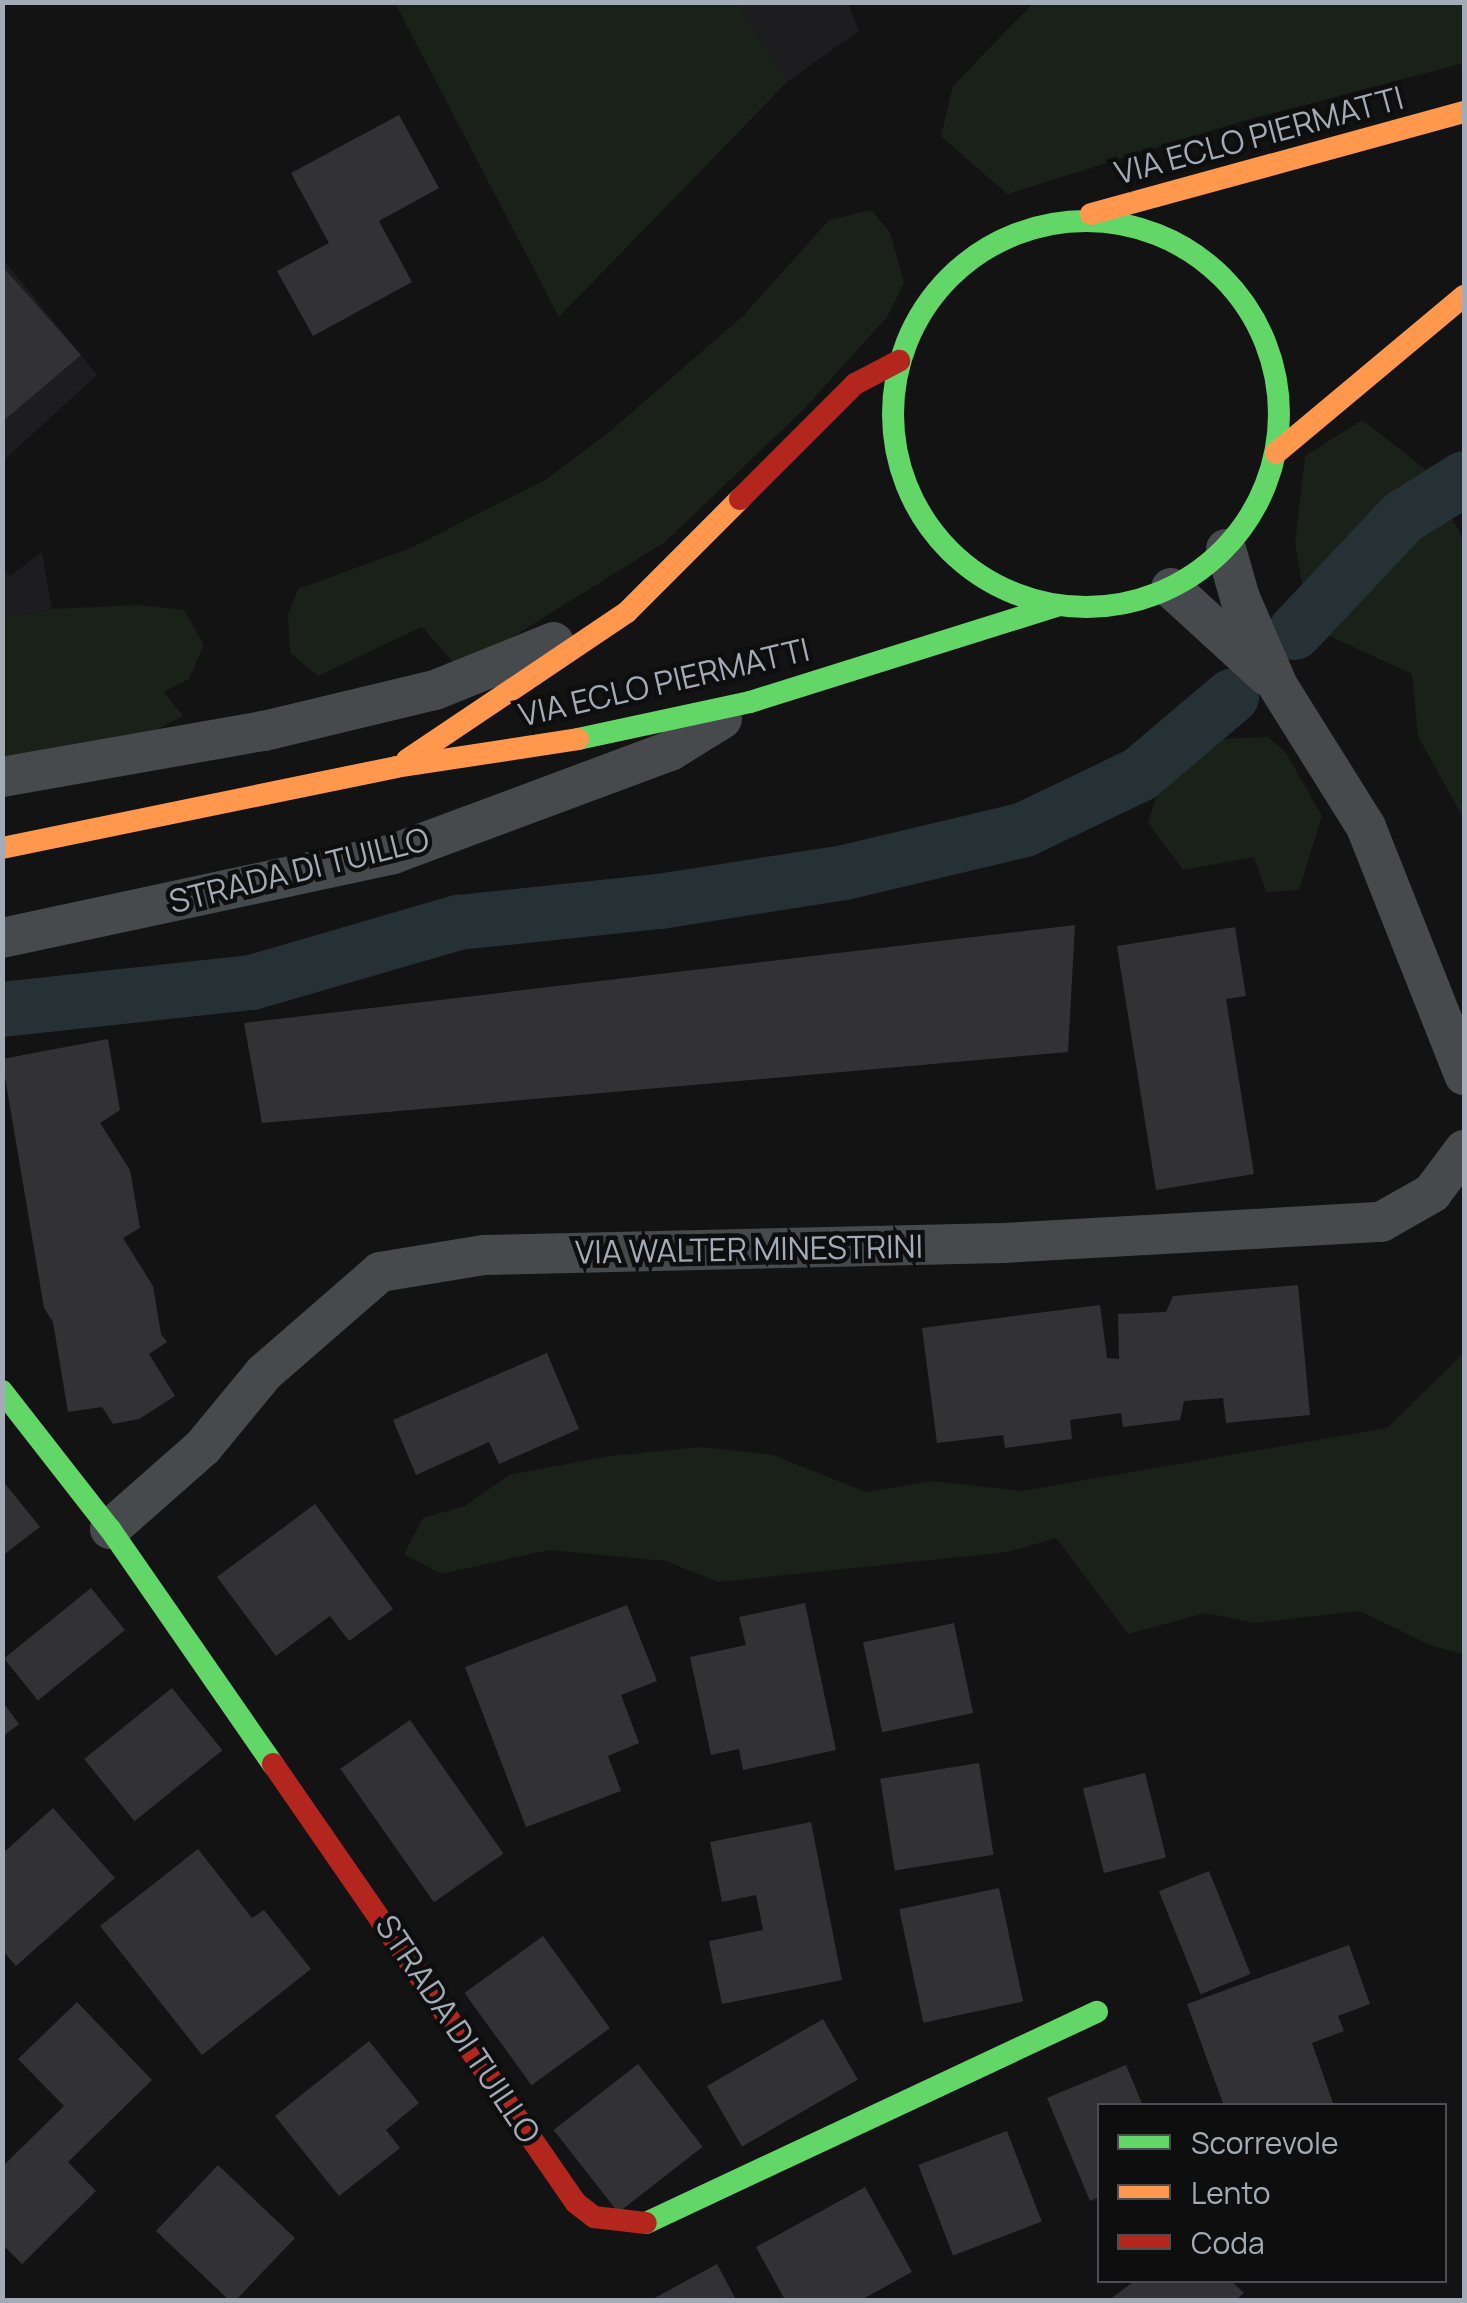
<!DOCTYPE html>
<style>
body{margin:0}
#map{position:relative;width:1467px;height:2303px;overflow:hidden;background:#131314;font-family:Manrope,sans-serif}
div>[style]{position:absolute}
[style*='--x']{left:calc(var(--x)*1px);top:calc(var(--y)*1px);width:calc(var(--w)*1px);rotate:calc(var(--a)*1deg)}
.built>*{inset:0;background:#1d1d20}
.green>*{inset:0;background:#1a2119}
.canal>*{height:55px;margin:-27.5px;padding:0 27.5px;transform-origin:27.5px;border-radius:27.5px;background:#263136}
.building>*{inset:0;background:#323235;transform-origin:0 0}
.street>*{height:40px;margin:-20px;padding:0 20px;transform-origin:20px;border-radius:20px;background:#474a4d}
.fast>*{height:22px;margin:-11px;padding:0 11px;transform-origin:11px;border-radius:11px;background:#63d668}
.fast>.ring{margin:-11px;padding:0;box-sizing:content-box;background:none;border:22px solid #63d668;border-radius:50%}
.slow>*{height:22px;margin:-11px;padding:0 11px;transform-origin:11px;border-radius:11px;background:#ff974d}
.jam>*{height:22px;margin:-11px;padding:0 11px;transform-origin:11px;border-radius:11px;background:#b3261e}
span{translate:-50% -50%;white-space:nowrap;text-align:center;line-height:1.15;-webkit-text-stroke:9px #0e0e0f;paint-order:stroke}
.street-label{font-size:32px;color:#a3acb6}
.frame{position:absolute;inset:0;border:5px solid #a3acb6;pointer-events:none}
.legend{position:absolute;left:1097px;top:2103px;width:350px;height:180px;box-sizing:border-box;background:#0e0e0f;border:2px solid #4a4d52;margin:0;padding:12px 18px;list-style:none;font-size:30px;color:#a3acb6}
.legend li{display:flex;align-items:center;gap:20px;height:50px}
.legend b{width:50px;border:2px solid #4a4d52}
</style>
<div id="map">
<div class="built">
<i style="clip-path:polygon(739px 3px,848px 3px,859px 31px,787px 82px)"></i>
<i style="clip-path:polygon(3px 259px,97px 375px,3px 461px)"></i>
<i style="clip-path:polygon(42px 552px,52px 609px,3px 617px,2px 568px,10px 576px)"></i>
</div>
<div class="green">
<i style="clip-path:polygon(395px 3px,739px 3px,787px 82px,559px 317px)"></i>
<i style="clip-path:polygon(1033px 3px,1464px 3px,1464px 63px,1236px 123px,1007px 194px,941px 136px,953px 86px)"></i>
<i style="clip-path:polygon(871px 210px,890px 232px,904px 283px,887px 317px,805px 408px,665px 542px,509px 639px,453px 662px,422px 627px,318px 676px,290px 653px,288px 615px,298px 589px,413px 547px,547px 479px,608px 433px,743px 316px,829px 220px)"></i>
<i style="clip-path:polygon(1362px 420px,1424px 468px,1464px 540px,1464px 819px,1418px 736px,1412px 674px,1310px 627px,1295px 544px,1305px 456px)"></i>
<i style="clip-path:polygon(138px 605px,184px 610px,204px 645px,189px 679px,164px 692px,183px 716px,148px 734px,3px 760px,3px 617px,52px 609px)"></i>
<i style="clip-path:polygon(1268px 737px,1286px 753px,1322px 816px,1299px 890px,1266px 892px,1254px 857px,1183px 870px,1148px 823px,1174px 741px)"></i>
<i style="clip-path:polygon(1464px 1353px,1464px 1654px,1432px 1646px,1360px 1611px,1255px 1623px,1206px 1613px,1128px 1634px,1056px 1538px,1008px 1552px,718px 1582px,666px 1561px,549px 1550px,441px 1574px,404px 1554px,423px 1518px,465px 1506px,509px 1475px,609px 1456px,703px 1447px,773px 1455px,866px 1492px,933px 1481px,1022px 1491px,1387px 1428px)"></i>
</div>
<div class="canal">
<i style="--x:1294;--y:632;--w:158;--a:-46.8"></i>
<i style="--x:1402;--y:517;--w:73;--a:-32.2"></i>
<i style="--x:2;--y:1009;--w:250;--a:-6.2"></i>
<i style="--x:251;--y:982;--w:216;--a:-16.2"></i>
<i style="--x:458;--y:922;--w:202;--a:-6"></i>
<i style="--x:659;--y:901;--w:187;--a:-8.9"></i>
<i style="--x:844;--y:872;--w:185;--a:-13.4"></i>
<i style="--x:1024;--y:829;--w:127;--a:-25.6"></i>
<i style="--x:1139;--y:774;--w:121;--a:-40.3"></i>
</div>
<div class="building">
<i style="clip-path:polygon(399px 115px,439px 188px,379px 221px,412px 282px,313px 336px,277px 271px,329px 243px,291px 173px)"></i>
<i style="clip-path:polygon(2px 266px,81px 355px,2px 422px)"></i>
<i style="clip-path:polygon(1075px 925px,1068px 1052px,262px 1123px,244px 1023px)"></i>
<i style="clip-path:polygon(1235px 927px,1246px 996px,1226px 999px,1254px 1174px,1156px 1190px,1117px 946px)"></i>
<i style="clip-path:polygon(108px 1039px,120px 1110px,100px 1123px,130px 1170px,140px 1228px,123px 1238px,153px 1286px,161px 1334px,167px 1342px,149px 1354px,175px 1396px,139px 1419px,113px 1424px,102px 1407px,68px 1412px,53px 1322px,44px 1308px,2px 1059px)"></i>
<i style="clip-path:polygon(1298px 1285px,1310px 1415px,1226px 1423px,1223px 1398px,1184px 1401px,1180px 1420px,1123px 1427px,1121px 1413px,1070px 1420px,1072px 1439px,1005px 1448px,1003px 1435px,937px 1443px,922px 1328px,1100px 1305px,1107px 1358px,1119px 1359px,1118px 1314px,1166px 1312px,1173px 1296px)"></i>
<i style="clip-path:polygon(547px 1353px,579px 1429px,499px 1464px,489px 1442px,416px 1475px,393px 1420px)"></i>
<i style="clip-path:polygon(2px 1480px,40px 1527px,2px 1556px)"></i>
<i style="clip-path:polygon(315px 1504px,393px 1609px,349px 1641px,330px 1616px,276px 1656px,217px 1577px)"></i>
<i style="left:91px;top:1588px;width:54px;height:112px;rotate:51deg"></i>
<i style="clip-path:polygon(805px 1603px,836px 1750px,743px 1770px,739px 1749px,711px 1755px,690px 1657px,746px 1645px,739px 1617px)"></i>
<i style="clip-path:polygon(627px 1605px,657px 1681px,621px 1695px,639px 1743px,608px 1756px,621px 1791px,526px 1827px,465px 1667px)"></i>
<i style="left:954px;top:1623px;width:92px;height:93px;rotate:78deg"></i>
<i style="left:172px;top:1688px;width:80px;height:113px;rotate:51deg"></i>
<i style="clip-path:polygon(2px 1701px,19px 1724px,2px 1737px)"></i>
<i style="left:410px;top:1720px;width:163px;height:85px;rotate:55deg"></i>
<i style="left:979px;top:1763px;width:93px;height:100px;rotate:81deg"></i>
<i style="left:1145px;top:1773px;width:87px;height:64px;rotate:76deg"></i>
<i style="clip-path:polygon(53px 1808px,115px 1878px,16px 1966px,2px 1950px,2px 1854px)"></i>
<i style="clip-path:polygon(811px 1822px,842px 1980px,722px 2004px,709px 1941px,763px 1930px,756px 1895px,722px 1902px,710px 1842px)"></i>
<i style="clip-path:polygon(198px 1849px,252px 1918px,264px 1910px,311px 1969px,202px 2055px,100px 1926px)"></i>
<i style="left:1209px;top:1871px;width:111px;height:54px;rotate:68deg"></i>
<i style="left:999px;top:1888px;width:116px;height:102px;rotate:78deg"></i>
<i style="left:543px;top:1936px;width:114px;height:97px;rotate:54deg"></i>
<i style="clip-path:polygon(1349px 1945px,1370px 2004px,1338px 2016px,1344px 2031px,1312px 2043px,1334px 2106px,1224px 2106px,1187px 2004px)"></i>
<i style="clip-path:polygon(77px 2002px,152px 2080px,68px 2162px,96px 2191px,22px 2264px,2px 2244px,2px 2167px,64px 2106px,18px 2059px)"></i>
<i style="left:823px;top:2019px;width:70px;height:134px;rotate:60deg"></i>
<i style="clip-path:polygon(369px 2041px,419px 2103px,386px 2130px,400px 2148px,339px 2196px,275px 2116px)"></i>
<i style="left:638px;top:2064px;width:105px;height:107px;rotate:52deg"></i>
<i style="clip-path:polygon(1126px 2065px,1143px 2106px,1100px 2106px,1100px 2197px,1090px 2201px,1047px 2098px)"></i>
<i style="left:1007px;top:2131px;width:97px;height:95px;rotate:69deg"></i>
<i style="clip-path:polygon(218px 2165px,295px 2238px,236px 2300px,229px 2300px,156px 2231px)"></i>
<i style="clip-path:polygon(865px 2187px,912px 2272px,861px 2300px,785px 2300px,756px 2247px)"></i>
<i style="clip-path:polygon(717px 2264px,736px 2300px,651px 2300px)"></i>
<i style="clip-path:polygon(1136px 2280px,1230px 2280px,1244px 2293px,1236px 2300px,1109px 2300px)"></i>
</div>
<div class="street">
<i style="--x:1226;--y:549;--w:51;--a:74.1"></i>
<i style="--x:1240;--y:598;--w:96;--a:66.6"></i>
<i style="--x:1278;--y:686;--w:166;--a:58"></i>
<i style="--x:1366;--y:827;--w:267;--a:68.4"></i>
<i style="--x:1171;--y:588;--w:130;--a:42.5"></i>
<i style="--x:2;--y:777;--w:266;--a:-10"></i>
<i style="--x:264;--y:731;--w:176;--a:-13.5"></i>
<i style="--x:435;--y:690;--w:128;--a:-22"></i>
<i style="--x:2;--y:938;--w:400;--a:-12.1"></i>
<i style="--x:393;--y:854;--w:296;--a:-20.4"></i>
<i style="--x:670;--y:751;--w:61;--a:-31.6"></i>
<i style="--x:110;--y:1529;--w:124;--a:-41.4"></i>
<i style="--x:203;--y:1447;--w:96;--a:-50.5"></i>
<i style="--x:264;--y:1373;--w:154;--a:-41"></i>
<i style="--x:380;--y:1272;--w:105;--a:-9.3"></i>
<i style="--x:484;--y:1255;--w:519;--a:-1.32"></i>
<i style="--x:1003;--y:1243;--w:379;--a:-3.2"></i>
<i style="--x:1381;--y:1222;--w:59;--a:-29.6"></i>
<i style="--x:1432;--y:1193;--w:54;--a:-53.3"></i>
</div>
<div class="fast">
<i class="ring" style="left:893px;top:221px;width:364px;height:364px"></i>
<i style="--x:578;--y:739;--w:176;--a:-12.1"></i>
<i style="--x:750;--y:702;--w:321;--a:-17.4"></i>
<i style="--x:2;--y:1391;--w:175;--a:52"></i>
<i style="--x:110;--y:1529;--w:286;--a:55.3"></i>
<i style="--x:646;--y:2223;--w:498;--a:-25.1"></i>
</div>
<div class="slow">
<i style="--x:1091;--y:214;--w:387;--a:-15.3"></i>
<i style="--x:1276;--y:453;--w:245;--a:-39.9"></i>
<i style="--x:407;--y:760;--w:265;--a:-33.9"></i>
<i style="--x:627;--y:612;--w:160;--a:-45"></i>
<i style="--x:2;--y:848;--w:402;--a:-11.6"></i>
<i style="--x:396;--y:767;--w:184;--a:-8.7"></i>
</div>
<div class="jam">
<i style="--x:740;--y:499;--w:163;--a:-45"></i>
<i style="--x:855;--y:384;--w:50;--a:-27.6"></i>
<i style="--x:273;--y:1764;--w:533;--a:55.39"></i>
<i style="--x:576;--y:2203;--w:23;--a:38"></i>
<i style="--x:594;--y:2217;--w:52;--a:6.6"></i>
</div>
<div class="street-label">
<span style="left:1259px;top:135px;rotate:-15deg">VIA ECLO PIERMATTI</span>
<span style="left:664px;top:682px;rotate:-13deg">VIA ECLO PIERMATTI</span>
<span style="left:299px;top:870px;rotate:-14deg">STRADA DI TUILLO</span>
<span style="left:749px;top:1249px;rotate:-1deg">VIA WALTER MINESTRINI</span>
<span style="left:458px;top:2029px;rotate:56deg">STRADA DI TUILLO</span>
</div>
<div class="frame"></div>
<ul class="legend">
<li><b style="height:12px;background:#63d668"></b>Scorrevole</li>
<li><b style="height:12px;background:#ff974d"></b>Lento</li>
<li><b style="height:12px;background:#b3261e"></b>Coda</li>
</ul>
</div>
